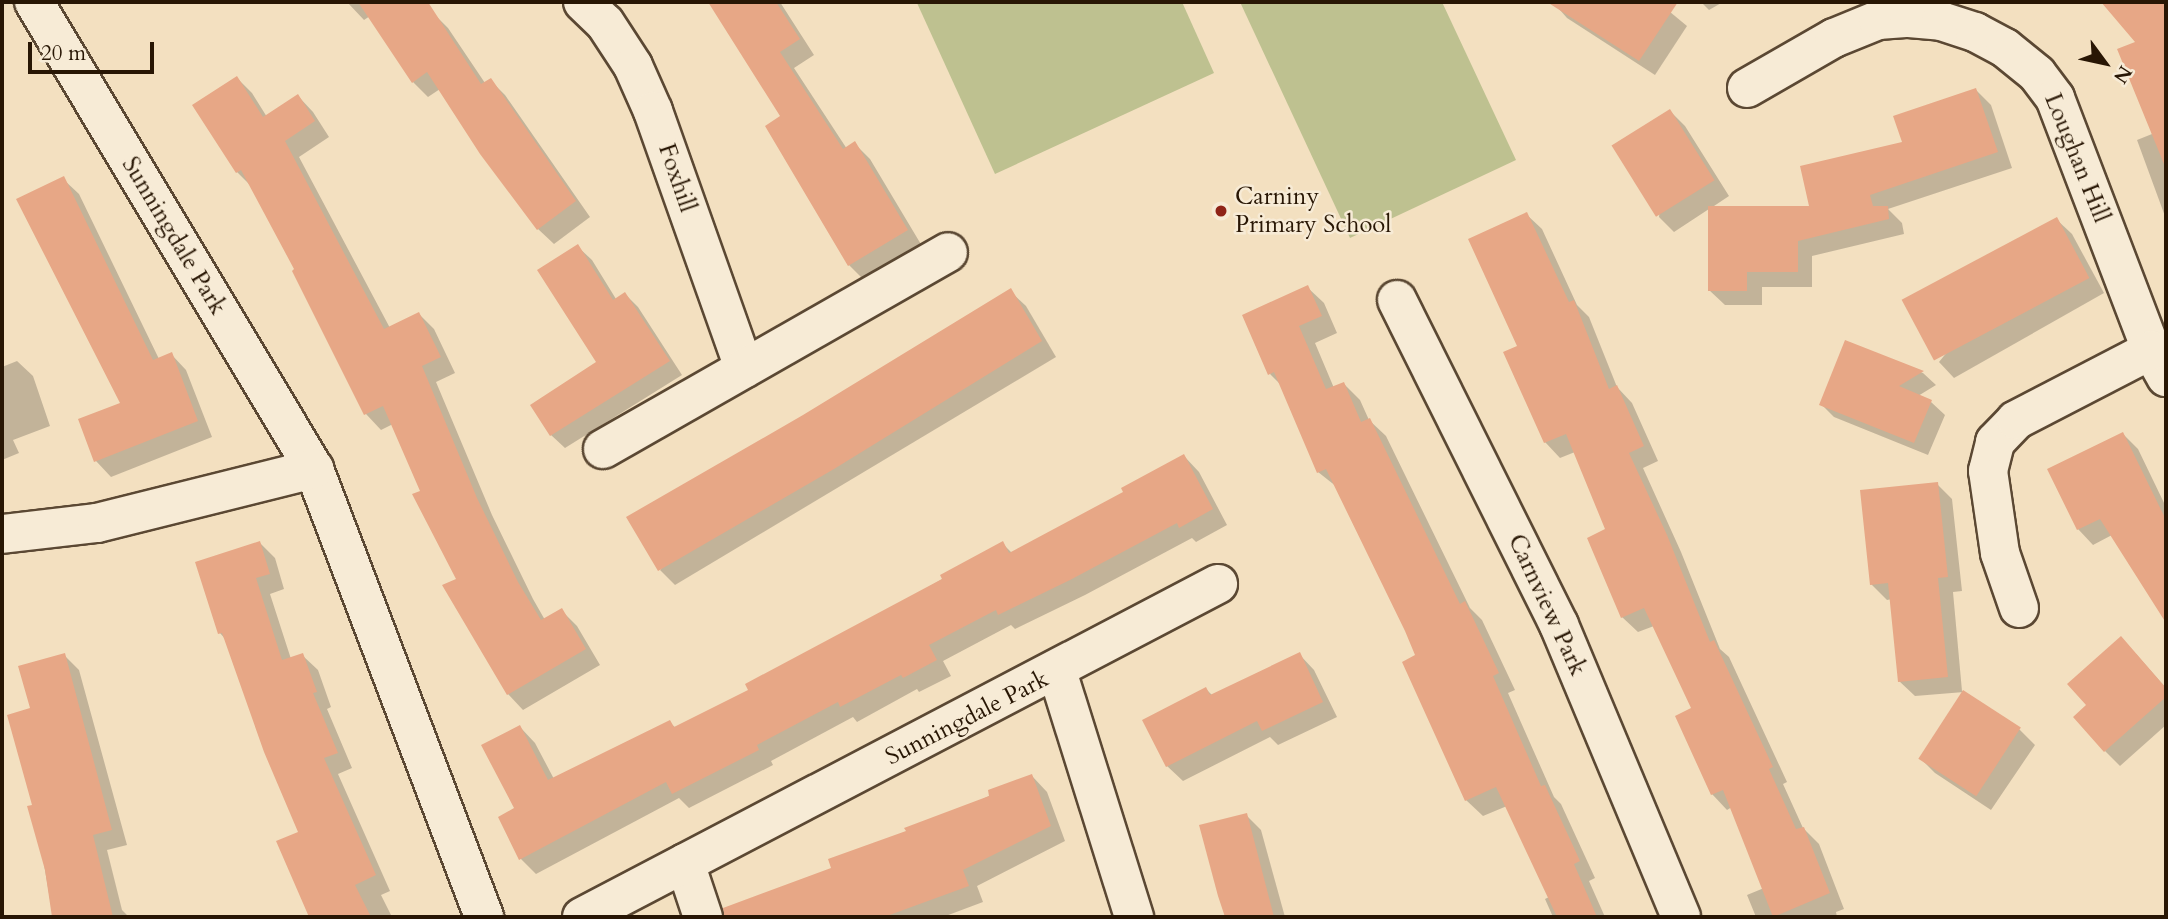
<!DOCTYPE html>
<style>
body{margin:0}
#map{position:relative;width:2168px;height:919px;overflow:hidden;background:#f3e0c0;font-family:Cardo,serif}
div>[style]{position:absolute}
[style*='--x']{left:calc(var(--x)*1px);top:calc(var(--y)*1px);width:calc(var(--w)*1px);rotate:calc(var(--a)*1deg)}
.green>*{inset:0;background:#bec190}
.shadow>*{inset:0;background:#0003}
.building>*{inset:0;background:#e7a786;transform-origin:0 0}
.roads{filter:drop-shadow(2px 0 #5b4833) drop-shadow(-2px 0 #5b4833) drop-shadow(0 2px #5b4833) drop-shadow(0 -2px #5b4833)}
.minor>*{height:38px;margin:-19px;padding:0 19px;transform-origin:19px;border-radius:19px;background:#f7ebd6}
.dots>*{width:19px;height:19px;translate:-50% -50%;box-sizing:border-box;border:4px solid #f7ebd6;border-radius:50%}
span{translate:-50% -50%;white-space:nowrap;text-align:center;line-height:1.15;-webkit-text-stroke:5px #f7ebd6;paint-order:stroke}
.street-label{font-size:24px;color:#281604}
.poi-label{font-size:24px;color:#281604}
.left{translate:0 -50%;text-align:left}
.frame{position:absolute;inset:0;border:4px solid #281604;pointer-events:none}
.north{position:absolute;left:2070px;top:28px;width:70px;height:70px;-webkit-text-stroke:5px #f7ebd6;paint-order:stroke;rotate:123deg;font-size:19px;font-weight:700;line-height:28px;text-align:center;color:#281604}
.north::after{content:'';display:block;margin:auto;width:24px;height:32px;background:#281604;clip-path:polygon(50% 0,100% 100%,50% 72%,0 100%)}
.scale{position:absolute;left:28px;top:42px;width:126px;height:32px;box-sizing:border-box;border:4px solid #281604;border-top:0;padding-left:9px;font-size:21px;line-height:24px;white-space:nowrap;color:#281604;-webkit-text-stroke:5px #f7ebd6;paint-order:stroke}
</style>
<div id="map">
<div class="green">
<i style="clip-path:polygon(921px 2px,1182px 2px,1214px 73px,995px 174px,917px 3px)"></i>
<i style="clip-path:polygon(1240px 2px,1442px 2px,1516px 160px,1350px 238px)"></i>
</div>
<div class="shadow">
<i style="clip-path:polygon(347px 2px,405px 2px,418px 22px,433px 13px,448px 28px,485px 83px,490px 80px,505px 95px,590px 217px,554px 244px,538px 229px,440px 89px,428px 97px,413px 82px,370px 16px,364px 20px)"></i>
<i style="clip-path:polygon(780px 2px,814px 55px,794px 68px,847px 149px,855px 144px,870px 159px,922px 246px,864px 280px,849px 265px,782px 116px,711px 3px)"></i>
<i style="clip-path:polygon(1553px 2px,1658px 2px,1687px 26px,1655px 75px,1567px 18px)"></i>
<i style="clip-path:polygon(1701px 2px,1723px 2px,1709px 10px)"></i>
<i style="clip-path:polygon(2103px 2px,2166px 2px,2166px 219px,2137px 140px,2152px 134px,2138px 42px)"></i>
<i style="clip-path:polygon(237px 78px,252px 93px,267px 117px,298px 96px,313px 112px,329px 137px,299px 157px,390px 328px,419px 314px,434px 329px,455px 373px,436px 382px,492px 515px,533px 599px,545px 620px,562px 611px,577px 626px,600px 665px,523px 710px,508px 694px,393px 424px,381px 430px,366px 414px,294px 272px,297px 270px,253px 188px,237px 172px)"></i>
<i style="clip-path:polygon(1976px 90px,1991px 105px,2012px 168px,1888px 209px,1902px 223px,1904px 234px,1812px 256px,1812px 287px,1762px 287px,1762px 305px,1725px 305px,1709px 290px,1709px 209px,1674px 232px,1659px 217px,1670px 111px,1685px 126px,1729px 196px,1711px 208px,1812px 208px)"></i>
<i style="clip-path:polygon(63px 179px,79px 194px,159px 359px,171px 354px,186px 370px,212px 437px,111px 477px,96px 461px,122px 404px)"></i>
<i style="clip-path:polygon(1526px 214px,1542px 229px,1577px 305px,1589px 317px,1617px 387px,1632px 403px,1658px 461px,1643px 468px,1681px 552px,1720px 649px,1729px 657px,1787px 782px,1783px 784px,1803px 828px,1819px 844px,1844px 909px,1836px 912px,1837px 917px,1756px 917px,1747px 895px,1764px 888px,1732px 807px,1727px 810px,1712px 794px,1694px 709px,1654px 626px,1638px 632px,1622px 617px,1607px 530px,1575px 452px,1560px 458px,1545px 442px,1519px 347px)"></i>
<i style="clip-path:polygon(2056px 219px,2072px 234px,2104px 293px,1954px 378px,1939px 362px)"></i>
<i style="clip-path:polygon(578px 247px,592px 260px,616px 299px,625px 294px,638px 307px,682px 375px,565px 448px,551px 435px,598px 363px)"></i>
<i style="clip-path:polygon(1307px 287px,1324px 303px,1337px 333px,1315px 343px,1334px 388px,1344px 384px,1360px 400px,1369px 420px,1386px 436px,1470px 608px,1482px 620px,1515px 690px,1508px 693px,1554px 797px,1561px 804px,1595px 878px,1589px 881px,1605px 917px,1553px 917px,1545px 899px,1549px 897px,1507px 806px,1483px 816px,1466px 800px,1418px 656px,1337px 487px,1318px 472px,1282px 386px,1270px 374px)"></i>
<i style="clip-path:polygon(1010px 291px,1026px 306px,1056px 357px,675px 585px,660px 570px,803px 417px)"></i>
<i style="clip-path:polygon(1846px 342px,1923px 373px,1936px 385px,1918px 396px,1931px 402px,1945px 415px,1928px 455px,1834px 417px,1821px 404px)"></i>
<i style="clip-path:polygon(17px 361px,33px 376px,50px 426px,13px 440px,19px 453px,2px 460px,2px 367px)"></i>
<i style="clip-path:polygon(2123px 434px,2138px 449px,2166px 507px,2166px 617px,2112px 535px,2093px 545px,2078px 529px)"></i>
<i style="clip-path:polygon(1184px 456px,1199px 472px,1227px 525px,1196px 542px,1192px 538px,1085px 595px,1015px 629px,1011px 625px,943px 661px,951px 676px,919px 692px,917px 689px,857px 722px,853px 717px,771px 761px,773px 765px,689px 808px,679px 798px,536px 874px,521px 859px,516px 809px,520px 727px,535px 743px,554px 779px,670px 723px,676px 728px,750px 690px,1003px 544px,1012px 553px,1126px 493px)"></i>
<i style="clip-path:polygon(1937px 484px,1952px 499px,1962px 591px,1953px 592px,1962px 691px,2020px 730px,2035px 745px,1991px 810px,1935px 773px,1920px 758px,1964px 692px,1915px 696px,1899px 681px,1892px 599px,1887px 600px,1871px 584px)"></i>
<i style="clip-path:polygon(260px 543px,275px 558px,284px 589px,270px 594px,291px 659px,302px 655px,318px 670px,331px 707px,327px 709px,352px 768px,338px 774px,390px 891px,381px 895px,392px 917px,315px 917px,279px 842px,300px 833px,226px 640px,220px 633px)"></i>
<i style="clip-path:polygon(1299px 654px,1314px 670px,1337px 717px,1278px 745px,1270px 737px,1183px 781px,1167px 766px,1206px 689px,1213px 696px)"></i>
<i style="clip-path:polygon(2136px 654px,2166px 688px,2166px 725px,2120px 766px,2105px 751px)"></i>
<i style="clip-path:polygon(64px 655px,79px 670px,127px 845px,107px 850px,122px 910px,129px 917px,53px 917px,34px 806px,32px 709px)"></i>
<i style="clip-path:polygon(1032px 776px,1047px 792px,1065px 841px,977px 886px,983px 902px,943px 917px,757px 917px,750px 900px,833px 869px)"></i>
<i style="clip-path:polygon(1246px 815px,1261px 830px,1285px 917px,1226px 917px,1201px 826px)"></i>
</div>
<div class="building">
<i style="clip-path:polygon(358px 2px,428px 2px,481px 84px,491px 78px,576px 201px,537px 230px,480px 154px,427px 72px,412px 83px)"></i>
<i style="clip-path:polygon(708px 2px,776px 2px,800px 39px,780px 52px,843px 149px,855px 141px,908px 230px,848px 266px,765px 126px,780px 116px)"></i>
<i style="clip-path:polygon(1547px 2px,1678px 2px,1639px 61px)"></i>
<i style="clip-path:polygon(2101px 2px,2166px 2px,2166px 169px,2117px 49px,2135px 42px)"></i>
<i style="clip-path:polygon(237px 76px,263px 117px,298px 94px,315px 121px,285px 141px,384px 329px,419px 312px,441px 357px,422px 366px,477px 498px,518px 582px,541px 620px,562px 608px,586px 649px,507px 695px,442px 585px,456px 579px,412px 494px,420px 491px,383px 406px,364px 415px,292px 271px,294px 269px,241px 170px,236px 173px,192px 105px)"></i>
<i style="clip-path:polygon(1976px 88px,1998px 152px,1870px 195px,1873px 206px,1888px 206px,1889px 219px,1798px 241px,1798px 272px,1747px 272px,1747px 291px,1708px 291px,1708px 206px,1809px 206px,1800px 166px,1902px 142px,1893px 116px)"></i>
<i style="left:1670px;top:109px;width:84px;height:69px;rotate:58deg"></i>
<i style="clip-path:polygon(64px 176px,153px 360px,172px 352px,198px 421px,94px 462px,78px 419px,120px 403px,16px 199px)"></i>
<i style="clip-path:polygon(1527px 212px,1569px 302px,1574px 300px,1609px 389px,1617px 385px,1644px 446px,1629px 453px,1667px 535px,1710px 642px,1714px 640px,1773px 767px,1769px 769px,1796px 829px,1804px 827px,1830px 893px,1773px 917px,1723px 790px,1711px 795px,1675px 716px,1691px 708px,1644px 608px,1621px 618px,1587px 538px,1605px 529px,1566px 434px,1544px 443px,1503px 352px,1517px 346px,1468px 239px)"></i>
<i style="left:2057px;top:217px;width:69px;height:176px;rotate:62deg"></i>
<i style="clip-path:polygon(578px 244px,613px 300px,625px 292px,670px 361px,550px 436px,530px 405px,596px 362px,537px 270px)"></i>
<i style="clip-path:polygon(1308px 285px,1322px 316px,1299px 326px,1326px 389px,1344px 382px,1361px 422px,1370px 418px,1460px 604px,1465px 601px,1499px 673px,1493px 676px,1541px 786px,1545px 785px,1580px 861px,1574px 864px,1597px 917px,1557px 917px,1496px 787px,1465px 801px,1402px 662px,1415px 655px,1405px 631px,1326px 469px,1317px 473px,1274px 372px,1268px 375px,1242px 315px)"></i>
<i style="clip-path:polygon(1011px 288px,1042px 341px,834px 469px,658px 571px,626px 517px,803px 415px)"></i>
<i style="clip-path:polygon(1845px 340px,1924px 371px,1899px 386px,1932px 400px,1914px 443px,1819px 405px)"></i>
<i style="clip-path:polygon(2123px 432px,2166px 520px,2166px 623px,2100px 519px,2077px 530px,2047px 469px)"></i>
<i style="clip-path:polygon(1184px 454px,1213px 509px,1179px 528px,1177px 523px,1070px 580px,998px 615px,996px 610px,929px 645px,937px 660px,903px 678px,901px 675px,840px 707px,838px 702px,757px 745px,759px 750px,672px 794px,666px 782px,519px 860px,498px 817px,514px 808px,481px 745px,520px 725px,548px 780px,670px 720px,674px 727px,748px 690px,745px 684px,942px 579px,940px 575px,1003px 541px,1009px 553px,1123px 492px,1121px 488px)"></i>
<i style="clip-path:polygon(1938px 482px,1948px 577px,1938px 578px,1948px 677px,1898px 682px,1888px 583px,1870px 585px,1860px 490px)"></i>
<i style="clip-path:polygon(260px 541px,270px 574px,256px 578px,282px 660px,303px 653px,317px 692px,313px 693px,338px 753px,324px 758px,376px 875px,355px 885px,371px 917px,309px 917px,276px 841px,298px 832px,264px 752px,222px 633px,218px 634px,195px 562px)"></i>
<i style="clip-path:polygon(2121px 636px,2166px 688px,2166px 697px,2104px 752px,2073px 717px,2086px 705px,2067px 684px)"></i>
<i style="clip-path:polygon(1300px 652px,1323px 702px,1262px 731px,1257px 721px,1166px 767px,1142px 720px,1206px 687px,1210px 695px)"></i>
<i style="clip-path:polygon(65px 653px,112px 830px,93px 835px,113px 917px,52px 917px,45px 870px,27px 806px,32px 805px,7px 715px,30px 708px,18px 666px)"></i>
<i style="left:1963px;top:690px;width:69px;height:82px;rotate:33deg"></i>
<i style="clip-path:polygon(1032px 774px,1051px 826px,963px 870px,969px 886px,884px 917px,724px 917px,723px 908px,831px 868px,828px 859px,906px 831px,904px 828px,989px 796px,988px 790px)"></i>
<i style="clip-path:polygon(1247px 813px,1274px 917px,1225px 917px,1218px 896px,1199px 825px)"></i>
</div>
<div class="roads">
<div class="minor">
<i style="--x:34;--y:2;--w:545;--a:59.05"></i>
<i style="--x:314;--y:469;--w:479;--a:69.2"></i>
<i style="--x:583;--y:2;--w:30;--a:44"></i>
<i style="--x:605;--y:23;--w:51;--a:56.9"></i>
<i style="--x:633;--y:66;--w:49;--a:66"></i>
<i style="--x:653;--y:111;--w:273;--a:70.5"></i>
<i style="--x:1747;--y:88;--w:100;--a:-29.9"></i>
<i style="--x:1834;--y:38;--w:48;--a:-22.2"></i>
<i style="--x:1878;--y:20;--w:31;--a:-4"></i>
<i style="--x:1909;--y:18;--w:32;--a:5"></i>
<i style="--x:1941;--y:21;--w:36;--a:18"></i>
<i style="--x:1975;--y:32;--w:34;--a:28"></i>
<i style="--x:2005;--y:48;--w:41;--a:39.1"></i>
<i style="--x:2037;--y:74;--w:30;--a:53"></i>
<i style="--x:2055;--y:98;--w:270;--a:69.1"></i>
<i style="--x:2151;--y:350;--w:31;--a:61"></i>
<i style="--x:1397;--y:300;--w:363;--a:63.5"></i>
<i style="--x:1559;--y:625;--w:316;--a:67.3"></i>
<i style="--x:603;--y:449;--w:397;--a:-29.7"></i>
<i style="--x:2;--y:534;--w:96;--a:-6.6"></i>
<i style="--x:97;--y:523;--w:224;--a:-14"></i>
<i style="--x:2019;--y:608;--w:58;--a:-109.1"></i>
<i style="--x:2000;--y:553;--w:83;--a:-98.3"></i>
<i style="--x:1988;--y:471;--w:30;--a:-76"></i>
<i style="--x:1995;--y:442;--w:30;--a:-46"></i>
<i style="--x:2016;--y:420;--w:152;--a:-27.4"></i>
<i style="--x:1057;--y:671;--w:258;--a:72.6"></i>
<i style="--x:685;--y:863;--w:57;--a:71.6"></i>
<i style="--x:582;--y:917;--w:718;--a:-27.64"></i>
</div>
</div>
<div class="dots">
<i style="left:1221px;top:211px;background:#8f2418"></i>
</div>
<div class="street-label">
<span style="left:2077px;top:158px;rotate:68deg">Loughan Hill</span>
<span style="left:677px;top:178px;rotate:71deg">Foxhill</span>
<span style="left:174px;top:236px;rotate:59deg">Sunningdale Park</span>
<span style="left:1547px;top:605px;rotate:65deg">Carnview Park</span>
<span style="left:967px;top:718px;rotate:-27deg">Sunningdale Park</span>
</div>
<div class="poi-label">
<span class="left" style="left:1235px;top:211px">Carniny<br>Primary School</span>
</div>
<div class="frame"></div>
<div class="north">N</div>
<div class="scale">20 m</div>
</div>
